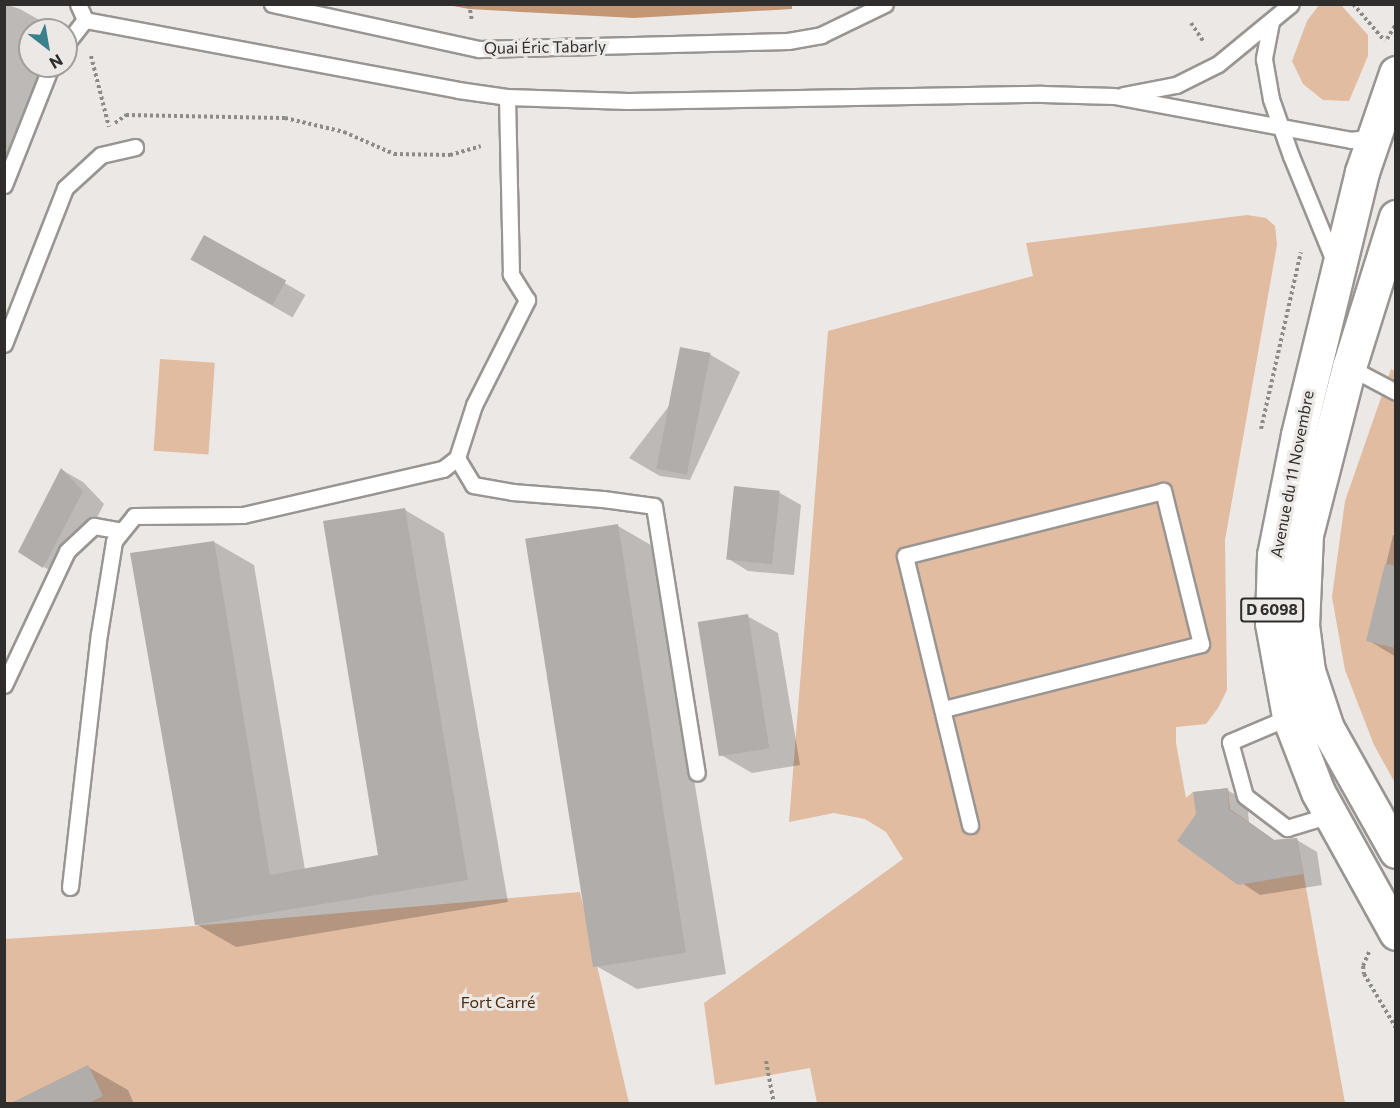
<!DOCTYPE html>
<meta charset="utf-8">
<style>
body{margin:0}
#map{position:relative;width:1400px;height:1108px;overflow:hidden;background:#ece8e5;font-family:Commissioner,sans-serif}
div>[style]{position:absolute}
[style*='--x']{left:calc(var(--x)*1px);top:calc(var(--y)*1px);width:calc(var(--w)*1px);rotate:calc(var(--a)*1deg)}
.green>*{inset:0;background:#e1bca0;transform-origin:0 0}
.water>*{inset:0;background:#c49674}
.shadow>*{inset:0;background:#0003;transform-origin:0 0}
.building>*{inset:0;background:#b1adaa;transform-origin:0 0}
.path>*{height:4px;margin-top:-2px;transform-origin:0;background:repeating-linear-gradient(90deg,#8d8b88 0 3px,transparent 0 6px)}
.roads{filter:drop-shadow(2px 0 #999592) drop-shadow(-2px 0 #999592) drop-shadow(0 2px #999592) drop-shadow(0 -2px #999592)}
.lane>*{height:15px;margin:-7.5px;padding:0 7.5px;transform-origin:7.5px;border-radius:7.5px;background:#fff}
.primary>*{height:33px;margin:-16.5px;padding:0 16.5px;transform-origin:16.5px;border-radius:16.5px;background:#fff}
span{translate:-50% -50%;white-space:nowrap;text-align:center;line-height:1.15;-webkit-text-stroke:6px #ece8e5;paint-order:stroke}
.shield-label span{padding:2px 4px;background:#ece8e5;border:2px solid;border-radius:4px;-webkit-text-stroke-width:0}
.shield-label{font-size:15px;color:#2f2e2c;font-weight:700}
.street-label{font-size:16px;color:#2f2e2c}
.park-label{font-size:16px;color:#49290e}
.frame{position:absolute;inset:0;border:6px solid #2f2e2c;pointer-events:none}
.north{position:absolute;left:18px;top:18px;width:60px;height:60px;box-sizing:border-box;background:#ece8e5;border:2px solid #a09e9b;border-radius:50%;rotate:149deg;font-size:16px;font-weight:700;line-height:24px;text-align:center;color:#2f2e2c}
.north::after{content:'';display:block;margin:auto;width:21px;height:27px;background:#3a818b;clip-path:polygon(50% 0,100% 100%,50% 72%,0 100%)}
</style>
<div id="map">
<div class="green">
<i style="clip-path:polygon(1319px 5px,1341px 5px,1368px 35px,1368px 56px,1349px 101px,1323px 100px,1303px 84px,1292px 61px,1307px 21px)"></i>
<i style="clip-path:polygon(1247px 215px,1266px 218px,1275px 226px,1277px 245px,1225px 540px,1227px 690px,1218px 708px,1206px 724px,1176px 727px,1176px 743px,1186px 798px,1193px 792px,1228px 788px,1230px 809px,1274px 840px,1297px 838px,1345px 1103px,817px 1103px,810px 1068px,715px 1085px,704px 1003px,903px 859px,886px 832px,865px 819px,834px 813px,789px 822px,828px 331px,1033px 276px,1026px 243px)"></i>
<i style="left:160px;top:359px;width:55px;height:92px;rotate:4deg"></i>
<i style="clip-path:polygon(1391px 369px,1396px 371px,1395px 783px,1374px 745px,1345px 670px,1332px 597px,1345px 501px)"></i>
<i style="clip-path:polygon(580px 892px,629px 1103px,5px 1104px,5px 939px,158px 929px)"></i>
</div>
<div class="water">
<i style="clip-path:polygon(448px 5px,792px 5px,792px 9px,634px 18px,469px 9px)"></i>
</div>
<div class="shadow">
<i style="clip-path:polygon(4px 4px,20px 9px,57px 30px,30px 30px,30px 66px,46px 66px,4px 172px)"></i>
<i style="left:205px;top:237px;width:116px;height:26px;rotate:30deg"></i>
<i style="clip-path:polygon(709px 354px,740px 372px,690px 480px,660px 476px,629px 458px)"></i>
<i style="clip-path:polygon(62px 470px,83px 482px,104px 504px,65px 579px,44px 567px)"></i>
<i style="clip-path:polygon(780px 493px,801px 505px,794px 575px,748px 571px,727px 558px)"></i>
<i style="clip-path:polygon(405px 510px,444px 533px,508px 902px,236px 947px,196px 924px,214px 542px,254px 565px,305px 870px,380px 857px)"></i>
<i style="clip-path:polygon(618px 526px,656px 548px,726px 974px,637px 989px,598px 967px)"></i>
<i style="clip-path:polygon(1393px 535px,1396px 536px,1396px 657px,1368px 640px)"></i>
<i style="clip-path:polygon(747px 616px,778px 633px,800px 765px,752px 773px,721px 755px)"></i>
<i style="clip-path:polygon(1227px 790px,1247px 801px,1249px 822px,1277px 842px,1297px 840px,1317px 852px,1322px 885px,1260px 895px,1179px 841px)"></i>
<i style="clip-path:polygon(88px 1067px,128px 1090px,134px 1104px,13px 1104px)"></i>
</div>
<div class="building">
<i style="left:204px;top:235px;width:94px;height:28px;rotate:29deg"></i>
<i style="left:680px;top:347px;width:31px;height:124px;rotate:11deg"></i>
<i style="clip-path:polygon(61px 468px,83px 491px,43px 568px,18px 552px)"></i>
<i style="left:734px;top:486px;width:46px;height:74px;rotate:6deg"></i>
<i style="clip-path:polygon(405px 508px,468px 880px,195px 925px,130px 553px,214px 541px,270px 875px,378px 855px,323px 521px)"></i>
<i style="left:618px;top:524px;width:434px;height:94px;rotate:81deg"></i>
<i style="clip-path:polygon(1385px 564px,1395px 565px,1395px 648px,1366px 641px)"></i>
<i style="left:748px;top:614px;width:136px;height:51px;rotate:81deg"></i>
<i style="clip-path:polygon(1228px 788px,1229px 809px,1274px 840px,1297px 838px,1303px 874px,1238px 885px,1177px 841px,1196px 814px,1193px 792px)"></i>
<i style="clip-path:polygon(88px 1065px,103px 1096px,87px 1104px,9px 1104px)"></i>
</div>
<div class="path">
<i style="--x:469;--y:4;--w:17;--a:80"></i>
<i style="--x:1353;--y:4;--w:48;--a:49.3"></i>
<i style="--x:1191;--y:23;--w:23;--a:56"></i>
<i style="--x:1387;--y:39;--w:17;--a:-59"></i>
<i style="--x:91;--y:56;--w:73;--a:75.8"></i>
<i style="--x:115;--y:123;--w:14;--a:-36"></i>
<i style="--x:126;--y:115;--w:159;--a:1.1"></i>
<i style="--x:285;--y:118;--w:61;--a:13.3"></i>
<i style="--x:344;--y:132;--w:55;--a:23.7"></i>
<i style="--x:394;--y:154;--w:56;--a:1"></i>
<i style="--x:450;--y:155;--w:32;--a:-16"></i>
<i style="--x:1261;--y:429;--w:181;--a:-77.3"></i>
<i style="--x:1369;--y:952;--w:15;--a:113"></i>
<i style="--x:1363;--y:966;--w:8;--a:83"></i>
<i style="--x:1364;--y:974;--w:63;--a:59.3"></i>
<i style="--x:766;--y:1061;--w:44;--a:79.5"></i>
</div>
<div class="roads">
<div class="lane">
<i style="--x:78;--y:4;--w:17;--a:66"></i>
<i style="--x:85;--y:20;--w:380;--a:10.6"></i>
<i style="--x:458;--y:90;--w:49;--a:8.1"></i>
<i style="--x:507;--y:97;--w:121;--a:1.9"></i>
<i style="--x:628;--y:101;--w:414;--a:-1"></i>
<i style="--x:1042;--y:94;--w:72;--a:1.6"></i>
<i style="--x:1114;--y:96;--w:241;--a:10.5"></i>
<i style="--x:1351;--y:140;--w:21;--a:-8"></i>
<i style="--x:272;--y:4;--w:212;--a:12.3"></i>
<i style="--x:479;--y:49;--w:309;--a:-1.5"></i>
<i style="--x:788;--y:41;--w:34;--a:-10"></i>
<i style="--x:821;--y:35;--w:71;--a:-25.8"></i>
<i style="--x:1271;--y:22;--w:38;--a:101"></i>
<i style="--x:1264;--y:59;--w:41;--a:80.1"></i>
<i style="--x:1271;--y:99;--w:60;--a:70.7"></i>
<i style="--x:1291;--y:156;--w:113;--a:67.7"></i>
<i style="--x:66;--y:44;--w:31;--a:-52"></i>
<i style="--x:1123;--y:95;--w:54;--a:-10.7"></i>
<i style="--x:1176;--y:85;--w:47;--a:-26.6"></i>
<i style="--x:1218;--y:64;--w:94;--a:-39.4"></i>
<i style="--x:4;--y:185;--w:128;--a:-68.4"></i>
<i style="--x:4;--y:344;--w:168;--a:-68.6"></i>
<i style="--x:65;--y:188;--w:49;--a:-42.5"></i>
<i style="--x:101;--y:155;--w:35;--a:-13"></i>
<i style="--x:1349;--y:367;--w:53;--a:28"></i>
<i style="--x:457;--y:458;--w:31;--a:59"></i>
<i style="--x:473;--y:485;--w:40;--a:10"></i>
<i style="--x:512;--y:492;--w:91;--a:4.4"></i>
<i style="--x:603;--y:499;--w:51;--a:7.8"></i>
<i style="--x:654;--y:506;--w:270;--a:80.9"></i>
<i style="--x:4;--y:685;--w:148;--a:-64.8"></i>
<i style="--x:67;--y:551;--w:37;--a:-43"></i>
<i style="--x:94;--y:526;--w:27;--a:10"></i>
<i style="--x:944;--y:709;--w:265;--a:-14.2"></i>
<i style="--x:1201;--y:644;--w:158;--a:-103.9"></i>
<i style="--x:1163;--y:491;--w:266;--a:165.9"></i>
<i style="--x:905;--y:556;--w:277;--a:76.4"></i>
<i style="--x:1289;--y:717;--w:64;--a:157"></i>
<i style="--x:1230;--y:742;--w:56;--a:74.5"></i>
<i style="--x:1245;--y:796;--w:53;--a:37.3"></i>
<i style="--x:1287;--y:828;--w:45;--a:-16.8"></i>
<i style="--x:70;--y:887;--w:255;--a:-83.5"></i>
<i style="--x:99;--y:634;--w:94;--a:-80.8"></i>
<i style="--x:114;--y:541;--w:32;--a:-51"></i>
<i style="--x:134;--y:516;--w:109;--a:-0.5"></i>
<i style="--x:243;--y:515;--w:205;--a:-13"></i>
<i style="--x:443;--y:469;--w:18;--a:-38"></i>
<i style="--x:457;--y:458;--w:56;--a:-72.2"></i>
<i style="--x:474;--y:405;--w:118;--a:-63.2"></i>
<i style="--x:527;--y:300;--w:31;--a:-122"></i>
<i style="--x:511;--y:274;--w:177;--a:-91.3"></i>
</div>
<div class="primary">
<i style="--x:1396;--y:73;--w:105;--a:109"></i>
<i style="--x:1362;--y:172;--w:271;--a:103.7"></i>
<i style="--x:1298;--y:435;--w:122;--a:101.3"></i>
<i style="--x:1274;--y:555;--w:68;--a:91.7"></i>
<i style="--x:1272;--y:623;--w:96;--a:79.7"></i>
<i style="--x:1289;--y:717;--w:80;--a:68.9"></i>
<i style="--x:1318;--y:792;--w:161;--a:61"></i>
<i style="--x:1396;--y:217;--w:157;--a:107.4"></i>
<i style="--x:1349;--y:367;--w:172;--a:104.4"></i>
<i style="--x:1306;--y:534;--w:91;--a:92.5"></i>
<i style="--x:1302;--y:625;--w:46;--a:82.6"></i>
<i style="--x:1308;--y:671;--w:60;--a:71.6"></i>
<i style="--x:1327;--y:728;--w:141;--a:60.7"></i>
</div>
</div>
<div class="shield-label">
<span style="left:1272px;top:610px">D 6098</span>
</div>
<div class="street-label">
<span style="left:545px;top:47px;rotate:-1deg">Quai Éric Tabarly</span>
<span style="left:1292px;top:474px;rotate:-79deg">Avenue du 11 Novembre</span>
</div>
<div class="park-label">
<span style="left:498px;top:1002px">Fort Carré</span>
</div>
<div class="frame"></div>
<div class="north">N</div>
</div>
